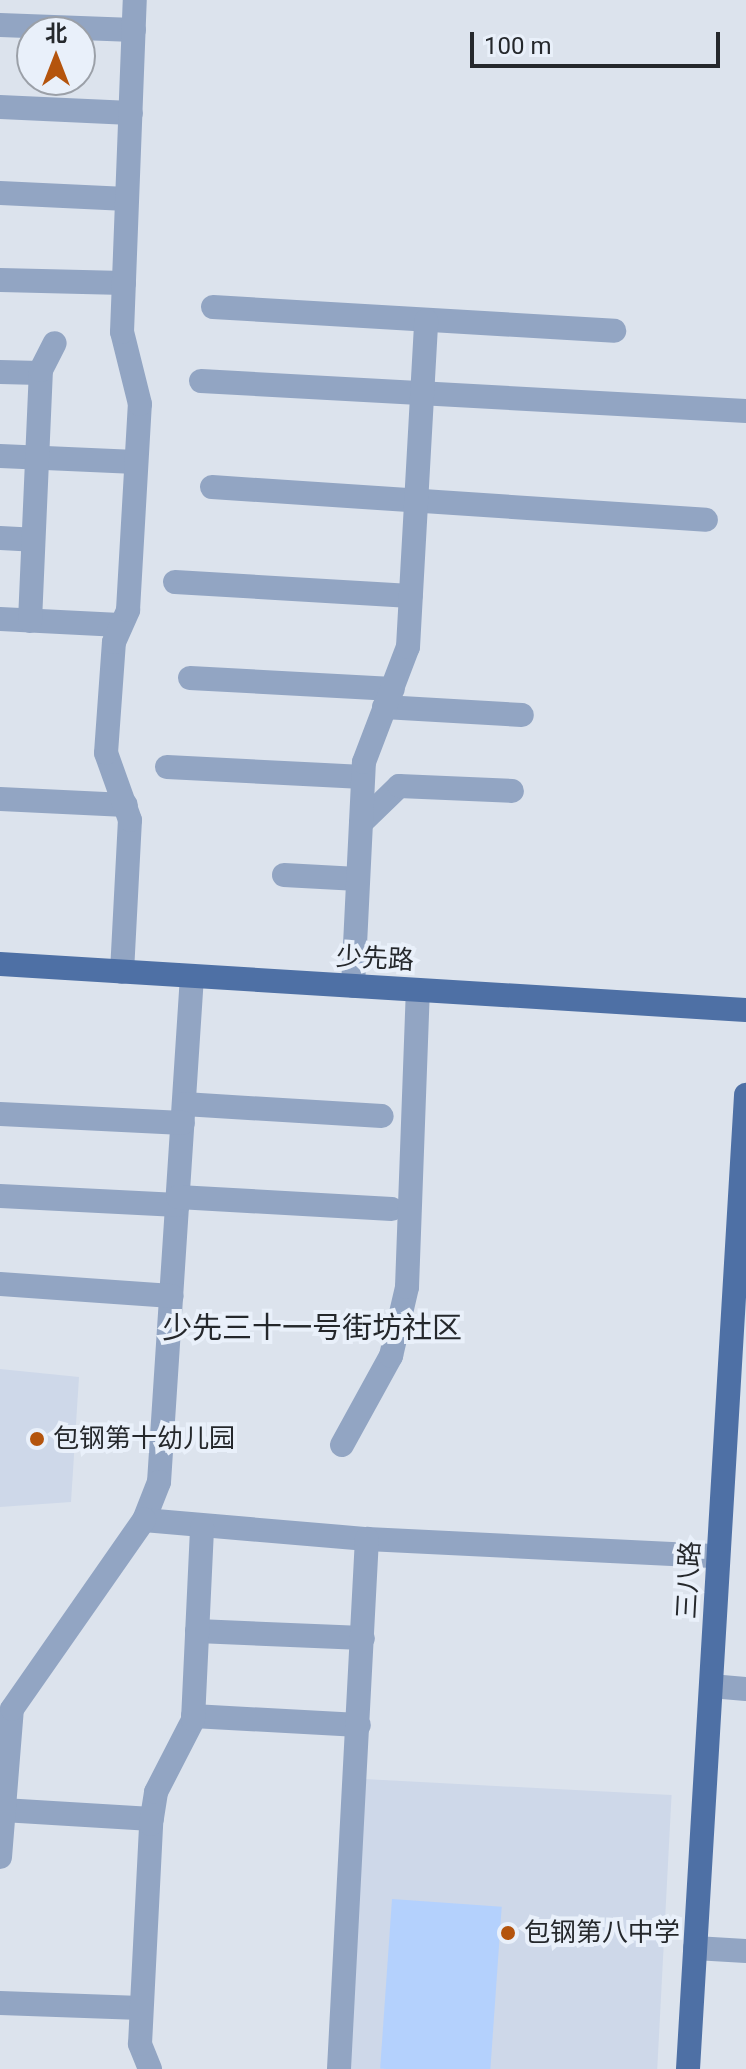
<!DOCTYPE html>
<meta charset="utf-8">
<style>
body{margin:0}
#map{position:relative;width:746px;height:2069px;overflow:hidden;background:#dce3ed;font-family:Roboto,"Noto Sans SC",sans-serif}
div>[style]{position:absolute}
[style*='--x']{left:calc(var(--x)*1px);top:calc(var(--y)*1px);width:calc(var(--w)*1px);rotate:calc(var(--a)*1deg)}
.built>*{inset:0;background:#ced8e9;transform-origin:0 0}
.green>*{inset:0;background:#b4d1fd;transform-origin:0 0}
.minor>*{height:24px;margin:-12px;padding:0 12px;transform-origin:12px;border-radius:12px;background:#92a5c3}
.major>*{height:24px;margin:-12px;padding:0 12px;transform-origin:12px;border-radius:12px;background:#4e70a5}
.dots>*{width:22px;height:22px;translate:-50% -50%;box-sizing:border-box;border:4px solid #e9f0fa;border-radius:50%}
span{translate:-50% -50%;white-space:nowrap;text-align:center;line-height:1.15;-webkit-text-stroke:8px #e9f0fa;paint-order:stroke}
.street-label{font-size:26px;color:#25282c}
.poi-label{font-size:26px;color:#25282c}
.left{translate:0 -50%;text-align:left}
.quarter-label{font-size:30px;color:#25282c}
.north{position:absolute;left:16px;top:16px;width:80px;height:80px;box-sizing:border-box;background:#e9f0fa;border:2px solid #9ba0a8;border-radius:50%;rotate:0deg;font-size:22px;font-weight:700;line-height:32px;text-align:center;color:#25282c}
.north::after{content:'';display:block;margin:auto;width:28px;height:36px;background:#b4540d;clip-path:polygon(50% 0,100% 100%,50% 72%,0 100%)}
.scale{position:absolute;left:470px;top:32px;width:250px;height:36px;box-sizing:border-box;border:4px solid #25282c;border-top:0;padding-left:10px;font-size:24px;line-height:28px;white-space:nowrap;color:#25282c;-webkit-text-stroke:6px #e9f0fa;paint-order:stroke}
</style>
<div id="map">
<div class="built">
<i style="clip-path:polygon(0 1369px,79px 1377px,71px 1502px,0 1507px)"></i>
<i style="left:364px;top:1779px;width:308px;height:291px;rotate:3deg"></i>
</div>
<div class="green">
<i style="left:392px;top:1899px;width:110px;height:170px;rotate:4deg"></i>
</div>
<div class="minor">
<i style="--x:0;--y:25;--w:134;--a:2.1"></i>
<i style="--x:0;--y:107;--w:131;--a:2.6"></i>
<i style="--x:0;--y:193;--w:127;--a:2.7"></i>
<i style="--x:0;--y:280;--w:124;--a:1.4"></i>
<i style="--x:213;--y:307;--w:402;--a:3.4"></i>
<i style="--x:0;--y:372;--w:40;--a:1.4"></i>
<i style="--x:201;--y:381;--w:546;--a:3.15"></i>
<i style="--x:0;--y:456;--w:136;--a:2.5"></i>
<i style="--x:212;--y:487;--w:495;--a:3.8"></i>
<i style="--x:0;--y:538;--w:33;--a:3"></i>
<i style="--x:175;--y:582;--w:236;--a:3.4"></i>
<i style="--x:0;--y:619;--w:120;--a:2.9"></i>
<i style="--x:30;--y:621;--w:251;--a:-87.5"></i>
<i style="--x:41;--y:370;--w:30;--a:-63"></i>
<i style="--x:190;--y:678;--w:203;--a:3.1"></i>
<i style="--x:384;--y:707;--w:138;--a:3.3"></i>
<i style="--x:167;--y:767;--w:196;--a:2.9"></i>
<i style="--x:0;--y:799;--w:126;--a:2.7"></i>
<i style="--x:361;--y:823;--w:53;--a:-44.2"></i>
<i style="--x:399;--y:786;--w:113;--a:2.5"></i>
<i style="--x:284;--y:875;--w:74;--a:3.1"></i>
<i style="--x:122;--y:972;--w:152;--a:-87"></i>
<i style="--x:130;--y:820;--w:71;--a:-109.7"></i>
<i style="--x:106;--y:753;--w:111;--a:-85.9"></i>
<i style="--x:114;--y:642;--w:35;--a:-66"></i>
<i style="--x:128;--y:610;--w:206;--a:-86.7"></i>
<i style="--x:140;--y:404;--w:74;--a:-104"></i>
<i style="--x:122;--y:332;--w:332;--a:-87.8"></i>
<i style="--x:192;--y:976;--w:507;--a:93.73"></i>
<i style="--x:159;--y:1482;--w:41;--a:111.5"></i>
<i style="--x:144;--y:1520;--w:224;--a:4.9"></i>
<i style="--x:367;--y:1539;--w:351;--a:2.8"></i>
<i style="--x:353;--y:986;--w:224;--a:-87.2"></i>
<i style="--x:364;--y:762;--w:123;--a:-69.1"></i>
<i style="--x:408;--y:647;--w:327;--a:-86.8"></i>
<i style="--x:184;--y:1104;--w:198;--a:3.5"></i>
<i style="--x:0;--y:1114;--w:183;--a:2.8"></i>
<i style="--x:0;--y:1196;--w:178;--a:2.9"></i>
<i style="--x:178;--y:1197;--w:214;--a:3.2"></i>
<i style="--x:0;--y:1284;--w:172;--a:4"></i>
<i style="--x:342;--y:1445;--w:102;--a:-61.2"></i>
<i style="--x:391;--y:1356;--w:71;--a:-76.9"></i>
<i style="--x:407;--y:1287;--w:297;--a:-87.9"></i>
<i style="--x:197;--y:1631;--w:166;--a:2.4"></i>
<i style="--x:711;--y:1686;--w:35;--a:5"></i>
<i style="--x:193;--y:1716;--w:166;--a:3.1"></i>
<i style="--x:3;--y:1810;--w:149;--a:3.5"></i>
<i style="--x:0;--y:1857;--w:148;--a:-85.4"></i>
<i style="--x:12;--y:1709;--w:231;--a:-55.1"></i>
<i style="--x:695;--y:1948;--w:51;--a:3.4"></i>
<i style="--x:0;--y:2003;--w:141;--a:2"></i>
<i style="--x:150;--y:2069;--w:27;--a:-112"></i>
<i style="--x:140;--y:2044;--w:220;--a:-87.1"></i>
<i style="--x:151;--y:1824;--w:32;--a:-81"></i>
<i style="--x:156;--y:1792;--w:81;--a:-62.8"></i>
<i style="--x:193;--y:1720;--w:193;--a:-87.3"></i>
<i style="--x:339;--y:2069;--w:531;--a:-86.98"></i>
</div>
<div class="major">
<i style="--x:0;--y:964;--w:747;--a:3.53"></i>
<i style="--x:688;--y:2069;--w:976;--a:-86.59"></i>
</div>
<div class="dots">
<i style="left:37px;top:1439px;background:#b4540d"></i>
<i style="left:508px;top:1933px;background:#b4540d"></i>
</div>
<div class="street-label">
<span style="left:375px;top:959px;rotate:3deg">少先路</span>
<span style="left:689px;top:1580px;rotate:-87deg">三八路</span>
</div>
<div class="poi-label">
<span class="left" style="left:53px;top:1439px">包钢第十幼儿园</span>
<span class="left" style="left:524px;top:1933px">包钢第八中学</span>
</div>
<div class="quarter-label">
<span style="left:312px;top:1328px">少先三十一号街坊社区</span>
</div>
<div class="north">北</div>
<div class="scale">100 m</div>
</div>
